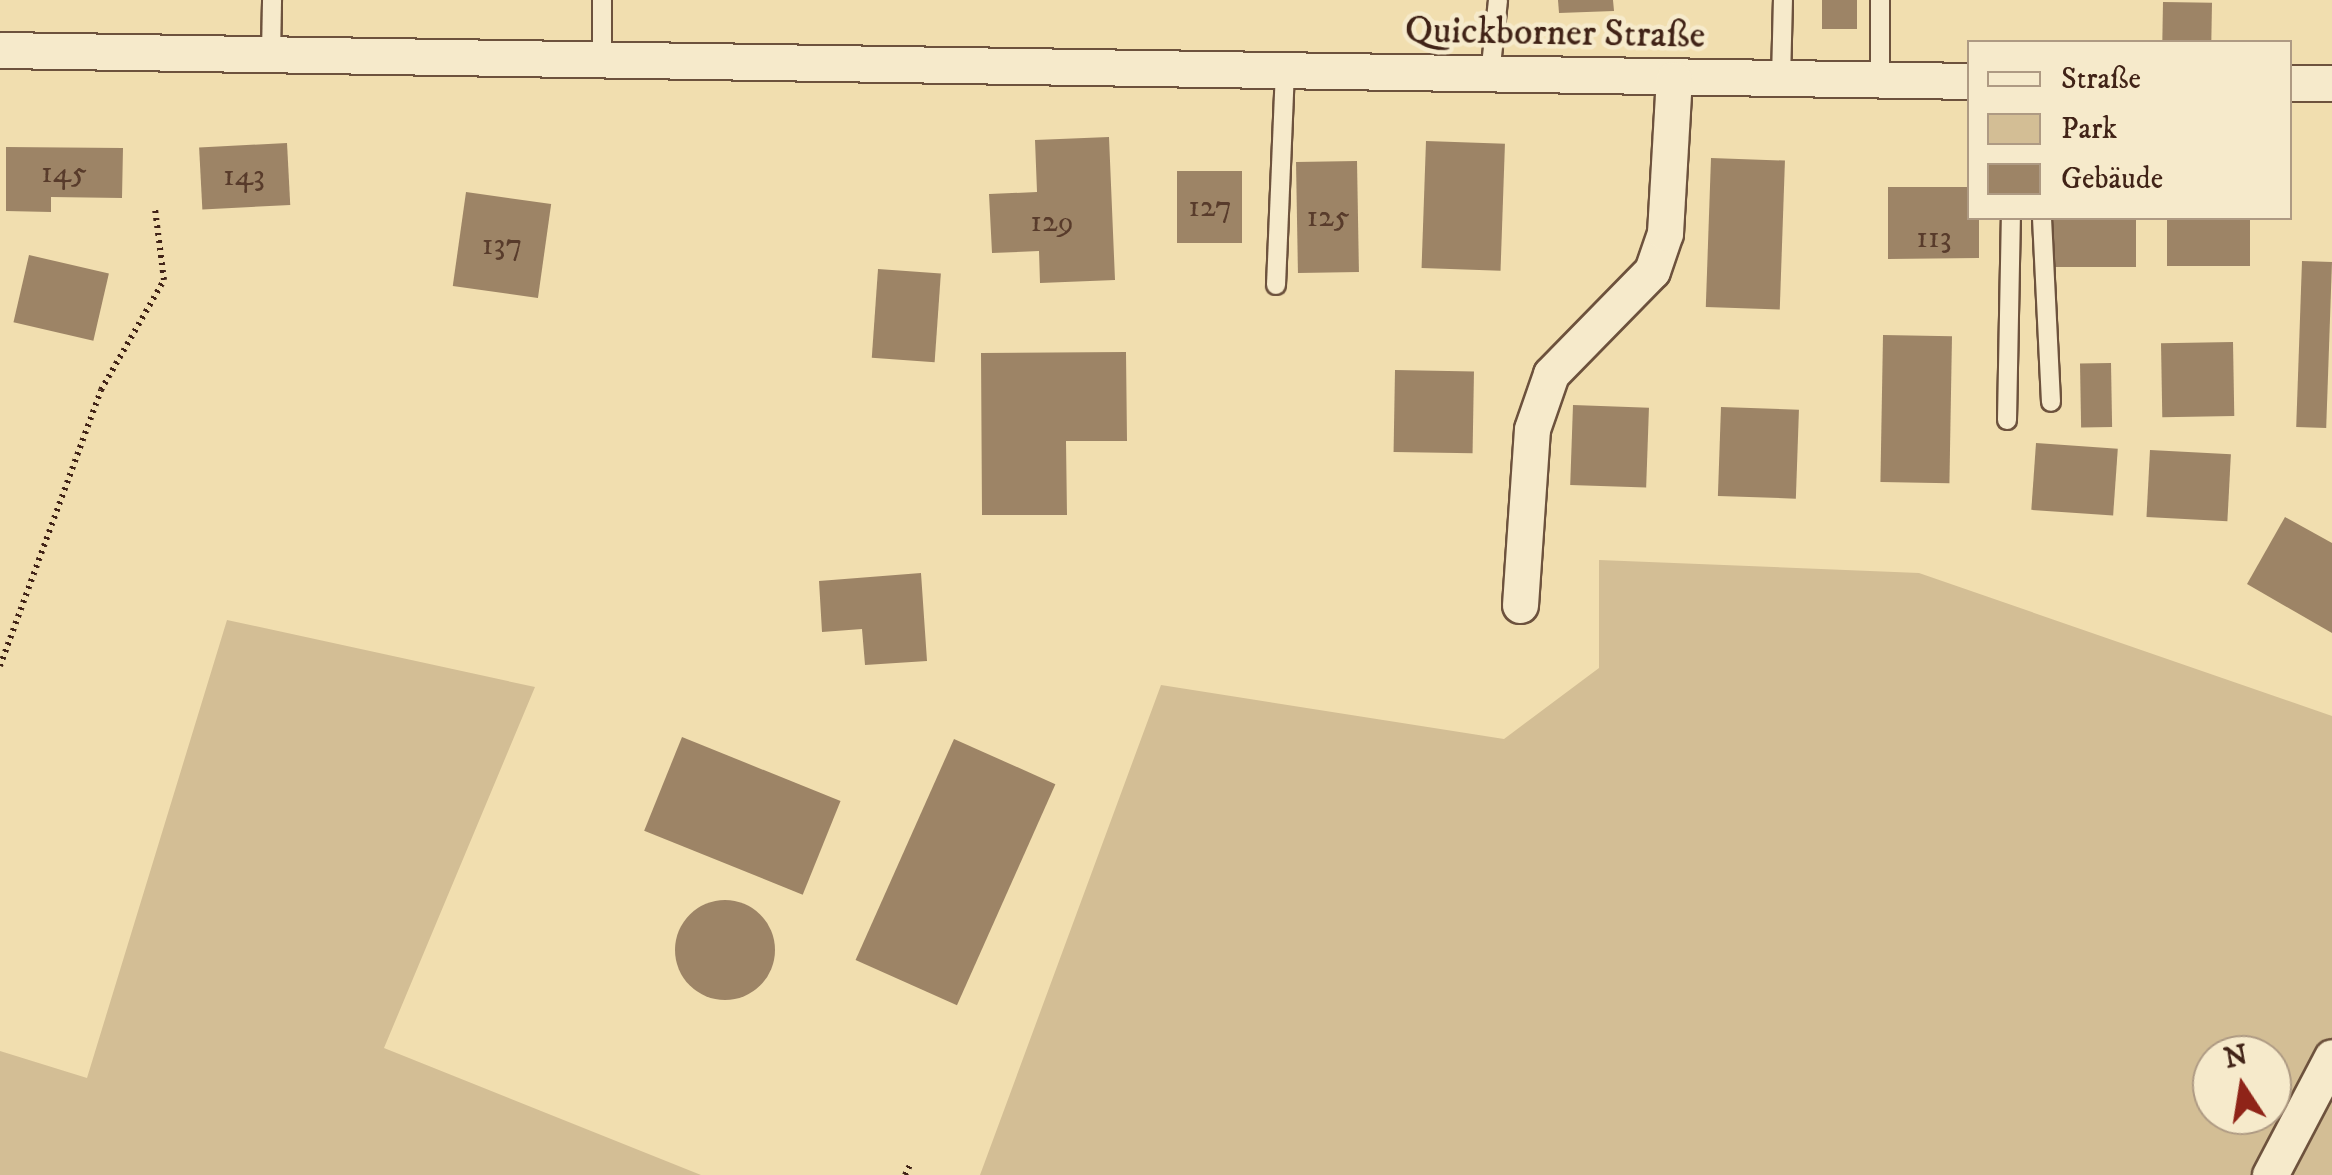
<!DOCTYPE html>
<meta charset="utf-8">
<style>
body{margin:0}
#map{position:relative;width:2332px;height:1175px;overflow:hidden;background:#f1deaf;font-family:"IM FELL DW Pica",serif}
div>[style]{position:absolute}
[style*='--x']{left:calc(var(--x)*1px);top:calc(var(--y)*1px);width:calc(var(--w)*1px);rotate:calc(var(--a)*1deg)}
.green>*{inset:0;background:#d3be95}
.building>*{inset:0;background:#9d8466;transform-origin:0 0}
.round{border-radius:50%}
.path>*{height:6px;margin-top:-3px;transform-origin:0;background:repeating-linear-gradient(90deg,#412317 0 2.5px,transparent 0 7.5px)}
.roads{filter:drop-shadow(2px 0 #6d523d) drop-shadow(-2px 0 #6d523d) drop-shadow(0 2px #6d523d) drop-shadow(0 -2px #6d523d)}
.lane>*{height:18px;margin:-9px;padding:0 9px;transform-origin:9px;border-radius:9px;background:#f6eacb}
.street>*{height:35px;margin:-17.5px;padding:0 17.5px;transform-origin:17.5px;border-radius:17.5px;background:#f6eacb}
span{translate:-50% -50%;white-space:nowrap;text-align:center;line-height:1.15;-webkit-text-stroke:9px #f6eacb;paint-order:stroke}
.number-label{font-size:32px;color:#583b2b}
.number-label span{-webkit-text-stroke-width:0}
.street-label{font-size:38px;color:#412317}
.legend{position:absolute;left:1967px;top:40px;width:325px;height:180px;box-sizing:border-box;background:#f6eacb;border:2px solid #ae9a83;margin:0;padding:12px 18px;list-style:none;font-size:30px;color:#412317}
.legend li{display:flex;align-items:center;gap:20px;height:50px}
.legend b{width:50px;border:2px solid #ae9a83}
.north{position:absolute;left:2192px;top:1035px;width:100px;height:100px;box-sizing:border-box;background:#f6eacb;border:2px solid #ae9a83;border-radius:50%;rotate:348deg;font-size:28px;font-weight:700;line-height:40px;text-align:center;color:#412317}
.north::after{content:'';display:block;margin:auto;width:35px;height:45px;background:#8f2418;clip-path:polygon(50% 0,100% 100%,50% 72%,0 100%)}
</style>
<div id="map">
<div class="green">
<i style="clip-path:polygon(evenodd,1599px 560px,1919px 573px,2332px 716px,2332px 1175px,980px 1175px,1161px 685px,1504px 739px,1599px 668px,1599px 560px,2212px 1055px,2272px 1055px,2272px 1115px,2212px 1115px,2212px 1055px)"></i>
<i style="clip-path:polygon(227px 620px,535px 687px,384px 1048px,701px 1175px,0 1175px,0 1051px,87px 1078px)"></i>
</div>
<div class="building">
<i style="clip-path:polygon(1558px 0,1613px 0,1614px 11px,1559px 13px)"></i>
<i style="left:1822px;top:0;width:35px;height:29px"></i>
<i style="left:2163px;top:2px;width:49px;height:38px;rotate:1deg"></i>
<i style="clip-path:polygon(1109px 137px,1115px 280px,1040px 283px,1039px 251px,992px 253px,989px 194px,1037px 192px,1035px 140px)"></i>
<i style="left:1426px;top:141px;width:79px;height:127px;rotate:2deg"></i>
<i style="left:287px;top:143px;width:62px;height:88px;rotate:87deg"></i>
<i style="clip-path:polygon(6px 147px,123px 148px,122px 198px,51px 197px,51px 212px,6px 211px)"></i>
<i style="left:1711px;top:158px;width:74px;height:149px;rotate:2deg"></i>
<i style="left:1357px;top:161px;width:111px;height:61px;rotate:89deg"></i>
<i style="left:1242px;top:171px;width:72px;height:65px;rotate:90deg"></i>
<i style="clip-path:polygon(1888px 187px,1970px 187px,1970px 218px,1979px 218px,1979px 258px,1888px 259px)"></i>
<i style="left:466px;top:192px;width:86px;height:95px;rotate:8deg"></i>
<i style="left:2053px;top:218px;width:83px;height:49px"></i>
<i style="left:2167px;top:218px;width:83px;height:48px"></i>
<i style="left:29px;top:255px;width:82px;height:69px;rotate:13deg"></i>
<i style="left:2302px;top:261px;width:30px;height:166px;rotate:2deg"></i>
<i style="left:878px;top:269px;width:63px;height:89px;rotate:4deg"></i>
<i style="left:1883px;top:335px;width:69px;height:147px;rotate:1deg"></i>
<i style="left:2233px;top:342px;width:74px;height:72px;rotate:89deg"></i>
<i style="clip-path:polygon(1126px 352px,1127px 441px,1066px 441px,1067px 515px,982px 515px,981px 353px)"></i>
<i style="left:2111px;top:363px;width:64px;height:31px;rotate:89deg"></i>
<i style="left:1395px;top:370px;width:79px;height:82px;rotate:1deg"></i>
<i style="left:1573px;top:405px;width:76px;height:80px;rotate:2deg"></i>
<i style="left:1721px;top:407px;width:78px;height:89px;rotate:2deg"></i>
<i style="left:2036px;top:443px;width:82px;height:67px;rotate:4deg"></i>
<i style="left:2150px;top:450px;width:81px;height:67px;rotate:3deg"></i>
<i style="clip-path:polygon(2285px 517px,2332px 543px,2332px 633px,2247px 584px)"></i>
<i style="clip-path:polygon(921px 573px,927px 661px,865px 665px,862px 629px,822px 632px,819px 581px)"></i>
<i style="left:682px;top:737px;width:171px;height:101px;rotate:22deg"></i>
<i style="left:954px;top:739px;width:111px;height:242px;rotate:24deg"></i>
<i class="round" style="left:675px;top:900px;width:100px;height:100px"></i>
</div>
<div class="path">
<i style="--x:0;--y:666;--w:294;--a:-69.9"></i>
<i style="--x:101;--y:390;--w:127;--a:-60.2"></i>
<i style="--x:164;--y:280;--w:72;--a:-97.2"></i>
<i style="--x:905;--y:1175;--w:11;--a:-63"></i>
</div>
<div class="roads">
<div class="lane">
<i style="--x:1880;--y:0;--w:81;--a:90"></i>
<i style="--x:271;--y:54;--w:54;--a:-88.9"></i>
<i style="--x:602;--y:60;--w:60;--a:-90"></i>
<i style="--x:1490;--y:75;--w:75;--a:-83.9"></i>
<i style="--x:1781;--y:80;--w:80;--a:-88.6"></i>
<i style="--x:2042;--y:218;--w:184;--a:87.2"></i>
<i style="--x:1276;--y:285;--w:213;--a:-87.6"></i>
<i style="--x:2007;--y:420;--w:202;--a:-88.9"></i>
</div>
<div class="street">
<i style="--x:0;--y:50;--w:1970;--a:0.9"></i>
<i style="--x:2290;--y:83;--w:42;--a:0"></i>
<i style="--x:1520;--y:605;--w:176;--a:-86.1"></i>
<i style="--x:1532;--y:429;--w:58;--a:-70.9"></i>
<i style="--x:1551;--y:374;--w:144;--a:-45.6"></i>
<i style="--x:1652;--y:271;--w:40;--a:-71.1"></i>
<i style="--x:1665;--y:233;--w:154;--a:-86.7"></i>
<i style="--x:2270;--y:1175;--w:133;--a:-62.3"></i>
</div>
</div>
<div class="number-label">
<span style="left:64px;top:173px">145</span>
<span style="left:244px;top:176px">143</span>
<span style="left:1210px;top:207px">127</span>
<span style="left:1328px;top:217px">125</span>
<span style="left:1052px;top:222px">129</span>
<span style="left:1934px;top:238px">113</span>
<span style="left:502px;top:245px">137</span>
</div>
<div class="street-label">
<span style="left:1555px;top:34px;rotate:1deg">Quickborner Straße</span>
</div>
<ul class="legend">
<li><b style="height:12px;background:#f6eacb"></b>Straße</li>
<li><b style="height:28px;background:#d3be95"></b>Park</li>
<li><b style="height:28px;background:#9d8466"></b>Gebäude</li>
</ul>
<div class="north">N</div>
</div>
